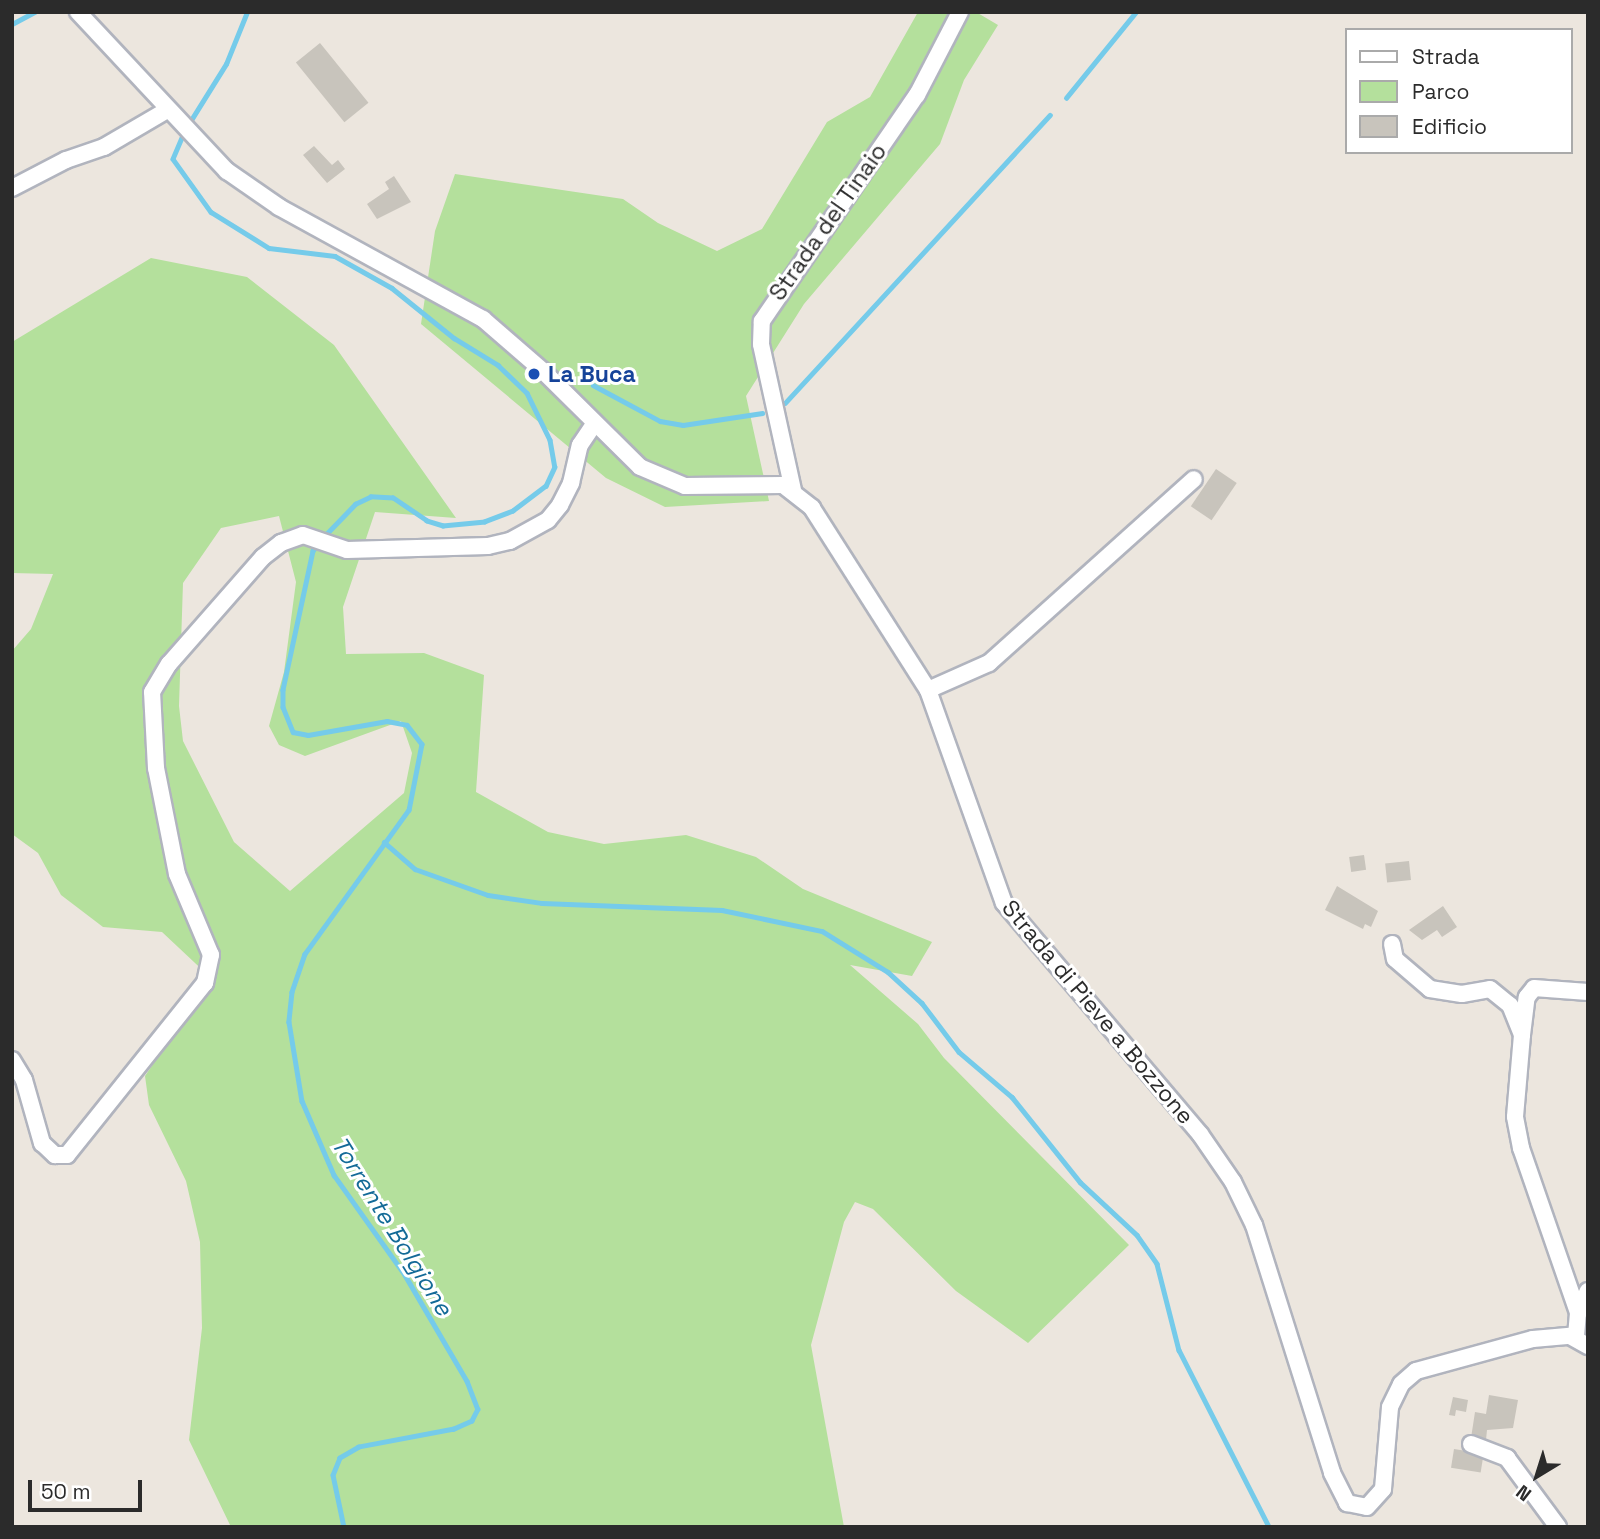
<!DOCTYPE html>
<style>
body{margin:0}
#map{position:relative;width:1600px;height:1539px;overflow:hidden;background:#ece6de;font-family:"Space Grotesk",sans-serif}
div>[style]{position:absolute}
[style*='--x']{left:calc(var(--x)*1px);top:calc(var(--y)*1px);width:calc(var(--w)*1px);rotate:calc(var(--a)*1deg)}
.green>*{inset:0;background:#b4e09c}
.stream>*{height:4.5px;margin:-2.25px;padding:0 2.25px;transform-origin:2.25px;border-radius:2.25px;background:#75cbea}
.building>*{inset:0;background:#c8c4bc;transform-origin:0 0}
.roads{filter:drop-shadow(2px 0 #b1b4be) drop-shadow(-2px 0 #b1b4be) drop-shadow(0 2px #b1b4be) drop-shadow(0 -2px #b1b4be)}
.minor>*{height:16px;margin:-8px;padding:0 8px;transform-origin:8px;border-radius:8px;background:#fff}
.dots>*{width:19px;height:19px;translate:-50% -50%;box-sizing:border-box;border:4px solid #fff;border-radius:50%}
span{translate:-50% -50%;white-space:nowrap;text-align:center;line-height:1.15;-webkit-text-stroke:6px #fff;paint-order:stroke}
.street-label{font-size:23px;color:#2b2b2b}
.transit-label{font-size:23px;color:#164399;font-weight:700}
.left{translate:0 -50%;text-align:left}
.water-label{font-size:24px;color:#136a97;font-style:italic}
.frame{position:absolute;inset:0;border:14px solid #2b2b2b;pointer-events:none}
.legend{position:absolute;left:1345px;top:28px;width:228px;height:126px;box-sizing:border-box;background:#fff;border:2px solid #aaa;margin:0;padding:9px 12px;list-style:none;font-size:21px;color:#2b2b2b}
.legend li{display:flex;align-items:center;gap:14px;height:35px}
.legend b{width:35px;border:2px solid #aaa}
.north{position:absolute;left:1502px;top:1441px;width:70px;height:70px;-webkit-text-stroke:5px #fff;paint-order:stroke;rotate:218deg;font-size:19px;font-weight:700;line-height:28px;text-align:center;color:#2b2b2b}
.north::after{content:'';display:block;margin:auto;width:24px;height:32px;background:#2b2b2b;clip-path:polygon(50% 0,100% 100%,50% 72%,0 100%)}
.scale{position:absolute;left:28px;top:1480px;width:114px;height:32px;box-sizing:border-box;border:4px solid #2b2b2b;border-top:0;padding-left:9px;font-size:21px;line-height:24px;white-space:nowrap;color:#2b2b2b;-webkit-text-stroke:5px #fff;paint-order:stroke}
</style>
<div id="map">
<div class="green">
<i style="clip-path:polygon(918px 12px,976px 12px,998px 25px,964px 80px,940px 144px,804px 304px,746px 396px,769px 501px,665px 507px,606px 478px,421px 324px,435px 231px,455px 174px,623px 199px,658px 223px,717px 251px,762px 229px,827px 122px,870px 97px)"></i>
<i style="clip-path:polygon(evenodd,151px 258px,247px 277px,334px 345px,456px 518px,375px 512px,343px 607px,346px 654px,424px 653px,484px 675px,476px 792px,548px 832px,604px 844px,686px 835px,756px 857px,803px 889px,932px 942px,912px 976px,850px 965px,918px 1024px,944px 1058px,1129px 1245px,1028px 1343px,956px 1291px,873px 1209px,855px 1202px,844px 1222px,811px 1345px,844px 1527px,231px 1527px,189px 1440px,202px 1328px,200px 1242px,186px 1181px,149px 1105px,145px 1076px,211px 978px,162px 932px,103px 927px,61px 895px,38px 853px,12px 834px,12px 651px,31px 629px,53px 574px,12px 573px,12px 342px,151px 258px,279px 516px,296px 582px,284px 672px,269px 726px,279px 745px,305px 756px,401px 721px,412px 753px,404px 793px,290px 891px,234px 842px,183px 741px,179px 706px,183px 583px,221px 528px,279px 516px)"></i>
</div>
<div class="stream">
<i style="--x:12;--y:24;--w:26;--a:-28"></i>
<i style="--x:1066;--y:98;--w:111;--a:-50.9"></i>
<i style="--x:188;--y:125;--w:72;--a:-58.1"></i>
<i style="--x:226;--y:64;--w:56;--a:-68"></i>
<i style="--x:184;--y:133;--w:28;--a:113"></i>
<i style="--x:173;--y:159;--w:65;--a:54.4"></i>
<i style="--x:211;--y:212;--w:68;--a:31.8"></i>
<i style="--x:269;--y:248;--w:66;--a:6.9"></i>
<i style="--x:335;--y:256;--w:65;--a:29.3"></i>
<i style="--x:392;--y:288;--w:80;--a:38.9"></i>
<i style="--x:454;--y:338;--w:52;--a:31.5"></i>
<i style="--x:498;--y:365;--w:40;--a:44"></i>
<i style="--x:527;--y:393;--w:52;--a:63.9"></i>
<i style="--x:550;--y:440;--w:27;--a:80"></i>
<i style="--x:555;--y:467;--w:21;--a:115"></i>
<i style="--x:546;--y:486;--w:41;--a:142.9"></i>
<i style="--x:513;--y:511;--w:30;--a:159"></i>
<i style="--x:485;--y:522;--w:42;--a:174.6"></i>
<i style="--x:443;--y:526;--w:17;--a:-163"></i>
<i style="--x:427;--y:521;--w:41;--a:-145.9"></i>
<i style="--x:393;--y:498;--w:22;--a:-177"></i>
<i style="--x:371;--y:497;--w:17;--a:155"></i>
<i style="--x:356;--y:504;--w:46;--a:134.1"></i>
<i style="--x:593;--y:385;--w:76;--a:28.2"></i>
<i style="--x:660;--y:421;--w:23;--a:10"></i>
<i style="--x:683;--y:425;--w:80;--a:-8.6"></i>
<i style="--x:785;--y:403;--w:391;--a:-47.4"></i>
<i style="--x:319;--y:544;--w:9;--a:131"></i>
<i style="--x:313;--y:551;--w:142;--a:102.2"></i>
<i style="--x:283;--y:690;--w:17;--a:90"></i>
<i style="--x:283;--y:707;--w:27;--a:68"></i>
<i style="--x:293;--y:732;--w:15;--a:11"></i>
<i style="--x:308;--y:735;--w:80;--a:-10"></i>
<i style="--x:387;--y:721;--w:20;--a:11"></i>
<i style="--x:407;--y:725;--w:24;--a:52"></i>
<i style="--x:422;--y:744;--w:67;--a:101.1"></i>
<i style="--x:409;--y:810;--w:178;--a:125.8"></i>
<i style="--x:305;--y:954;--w:40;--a:108.9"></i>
<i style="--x:292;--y:992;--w:30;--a:96"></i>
<i style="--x:289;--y:1022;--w:80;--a:80.7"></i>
<i style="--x:302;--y:1101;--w:81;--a:66.6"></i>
<i style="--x:334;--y:1175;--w:123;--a:54.6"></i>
<i style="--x:405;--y:1275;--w:123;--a:59.7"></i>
<i style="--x:467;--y:1381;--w:30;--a:69"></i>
<i style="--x:478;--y:1409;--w:13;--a:117"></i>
<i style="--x:472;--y:1421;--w:20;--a:156"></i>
<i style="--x:454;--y:1429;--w:97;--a:169.3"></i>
<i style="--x:359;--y:1447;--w:22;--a:150"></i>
<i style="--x:340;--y:1458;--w:18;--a:112"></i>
<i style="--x:333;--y:1475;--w:53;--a:78.1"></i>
<i style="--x:384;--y:842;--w:41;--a:41.1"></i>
<i style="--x:415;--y:869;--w:77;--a:19.6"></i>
<i style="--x:488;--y:895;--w:55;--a:8.4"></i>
<i style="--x:542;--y:903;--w:180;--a:2.2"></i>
<i style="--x:722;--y:910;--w:102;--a:11.9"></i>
<i style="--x:822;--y:931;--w:78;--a:31.8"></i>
<i style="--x:888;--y:972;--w:46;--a:42.4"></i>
<i style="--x:922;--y:1003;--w:61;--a:52.9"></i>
<i style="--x:959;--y:1052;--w:70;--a:40.3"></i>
<i style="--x:1012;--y:1097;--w:109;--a:51.3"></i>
<i style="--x:1080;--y:1182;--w:78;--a:42.9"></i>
<i style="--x:1137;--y:1235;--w:35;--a:55"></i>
<i style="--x:1157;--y:1264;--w:89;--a:75.7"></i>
<i style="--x:1179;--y:1350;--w:199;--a:63"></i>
</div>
<div class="building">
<i style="left:320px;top:43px;width:77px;height:31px;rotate:51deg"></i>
<i style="clip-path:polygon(314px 146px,332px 165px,338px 160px,345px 169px,327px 183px,303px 155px)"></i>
<i style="clip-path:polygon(394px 176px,411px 202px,377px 219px,367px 204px,389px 189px,385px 182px)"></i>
<i style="left:1216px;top:469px;width:25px;height:45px;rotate:34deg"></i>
<i style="left:1364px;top:855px;width:15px;height:15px;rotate:82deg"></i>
<i style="left:1409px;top:861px;width:19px;height:24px;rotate:84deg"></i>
<i style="clip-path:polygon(1337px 886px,1378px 911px,1371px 927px,1365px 924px,1363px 929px,1325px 910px)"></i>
<i style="clip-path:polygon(1443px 906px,1457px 927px,1442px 937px,1437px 930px,1422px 940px,1409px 930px)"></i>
<i style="clip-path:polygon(1489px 1395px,1518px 1400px,1513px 1428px,1487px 1430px,1486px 1440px,1471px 1438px,1475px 1412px,1486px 1414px)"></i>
<i style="clip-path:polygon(1453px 1397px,1468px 1400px,1466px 1412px,1456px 1410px,1455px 1416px,1449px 1415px)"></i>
<i style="left:1454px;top:1449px;width:30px;height:19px;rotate:9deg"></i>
</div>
<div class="roads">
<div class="minor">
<i style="--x:78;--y:12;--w:218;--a:46.9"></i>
<i style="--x:227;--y:171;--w:63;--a:34.7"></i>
<i style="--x:279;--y:207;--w:233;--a:28.8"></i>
<i style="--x:483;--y:319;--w:79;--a:40.9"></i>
<i style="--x:543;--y:371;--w:136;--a:44.7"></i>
<i style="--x:640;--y:467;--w:49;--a:22.9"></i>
<i style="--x:685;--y:486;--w:98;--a:-0.6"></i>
<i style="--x:783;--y:485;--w:37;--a:38"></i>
<i style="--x:812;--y:508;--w:216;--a:57.5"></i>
<i style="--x:928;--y:690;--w:226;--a:70.4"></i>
<i style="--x:1004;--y:903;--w:303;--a:49.7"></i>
<i style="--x:1200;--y:1134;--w:58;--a:55.5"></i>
<i style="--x:1233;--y:1182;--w:48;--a:64"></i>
<i style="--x:1254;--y:1225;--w:260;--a:72.5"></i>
<i style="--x:1332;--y:1473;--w:34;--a:63"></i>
<i style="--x:1347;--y:1503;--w:20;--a:11"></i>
<i style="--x:1367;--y:1507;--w:24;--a:-48"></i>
<i style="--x:1383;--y:1489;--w:82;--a:-85.1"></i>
<i style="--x:1390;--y:1407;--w:25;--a:-64"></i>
<i style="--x:1401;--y:1384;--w:20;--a:-41"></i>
<i style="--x:1416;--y:1371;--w:121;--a:-15.3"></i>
<i style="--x:1533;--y:1339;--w:37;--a:-5"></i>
<i style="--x:1570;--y:1336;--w:21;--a:29"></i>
<i style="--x:12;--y:188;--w:61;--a:-27.4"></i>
<i style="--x:66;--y:160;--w:40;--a:-18.9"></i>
<i style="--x:104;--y:147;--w:73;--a:-30.4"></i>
<i style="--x:793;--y:490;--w:149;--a:-102.4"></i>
<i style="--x:761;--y:344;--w:23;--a:-88"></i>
<i style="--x:762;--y:321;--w:274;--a:-55.6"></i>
<i style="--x:917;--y:95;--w:93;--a:-62.6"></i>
<i style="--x:928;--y:690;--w:67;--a:-23.9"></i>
<i style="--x:989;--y:663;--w:275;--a:-41.9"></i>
<i style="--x:1392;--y:944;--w:15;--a:79"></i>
<i style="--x:1395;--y:959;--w:46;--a:40.6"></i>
<i style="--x:1430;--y:989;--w:32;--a:9"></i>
<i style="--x:1462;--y:994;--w:28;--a:-10"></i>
<i style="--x:1490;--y:989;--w:26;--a:39"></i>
<i style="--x:1510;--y:1005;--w:32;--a:68"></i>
<i style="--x:1522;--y:1035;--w:82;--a:94.9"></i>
<i style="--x:1515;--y:1117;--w:32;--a:79"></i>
<i style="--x:1521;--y:1148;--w:175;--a:70.9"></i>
<i style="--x:1578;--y:1313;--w:25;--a:95"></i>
<i style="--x:1522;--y:1035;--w:38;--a:-83"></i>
<i style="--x:1527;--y:997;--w:11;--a:-52"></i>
<i style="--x:1534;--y:988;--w:54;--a:4.2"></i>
<i style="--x:12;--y:1060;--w:23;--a:59"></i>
<i style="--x:24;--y:1080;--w:66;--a:74.1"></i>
<i style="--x:42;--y:1143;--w:18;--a:43"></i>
<i style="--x:55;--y:1155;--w:12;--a:0"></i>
<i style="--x:67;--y:1155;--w:221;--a:-51.3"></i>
<i style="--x:205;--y:983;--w:29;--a:-78"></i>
<i style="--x:211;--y:955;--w:88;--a:-112.8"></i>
<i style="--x:177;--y:874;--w:108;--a:-101.2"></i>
<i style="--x:156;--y:768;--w:76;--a:-93"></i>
<i style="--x:152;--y:692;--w:33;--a:-59"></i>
<i style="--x:169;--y:664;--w:142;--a:-48.7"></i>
<i style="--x:263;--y:557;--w:23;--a:-38"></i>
<i style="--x:281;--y:543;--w:23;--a:-20"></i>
<i style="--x:303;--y:535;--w:46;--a:18.8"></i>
<i style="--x:347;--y:550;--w:141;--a:-1.6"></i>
<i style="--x:488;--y:546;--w:23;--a:-13"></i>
<i style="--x:510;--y:541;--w:43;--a:-28.9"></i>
<i style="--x:548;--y:520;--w:19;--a:-51"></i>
<i style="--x:560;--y:505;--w:25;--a:-63"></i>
<i style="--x:571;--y:483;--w:39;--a:-77"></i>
<i style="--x:580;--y:445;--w:25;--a:-56"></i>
<i style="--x:1578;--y:1313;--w:24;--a:-66"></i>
<i style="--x:1471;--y:1444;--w:39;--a:21"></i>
<i style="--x:1507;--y:1458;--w:86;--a:53.5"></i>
</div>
</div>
<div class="dots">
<i style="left:534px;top:374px;background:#1a4fb4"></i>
</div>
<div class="street-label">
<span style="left:828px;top:222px;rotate:-55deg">Strada del Tinaio</span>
<span style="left:1098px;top:1012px;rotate:50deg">Strada di Pieve a Bozzone</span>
</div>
<div class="transit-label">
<span class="left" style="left:548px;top:374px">La Buca</span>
</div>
<div class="water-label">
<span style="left:392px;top:1226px;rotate:58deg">Torrente Bolgione</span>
</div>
<div class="frame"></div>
<ul class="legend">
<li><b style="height:9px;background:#fff"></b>Strada</li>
<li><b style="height:19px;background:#b4e09c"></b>Parco</li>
<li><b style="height:19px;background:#c8c4bc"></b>Edificio</li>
</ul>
<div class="north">N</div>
<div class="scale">50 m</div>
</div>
